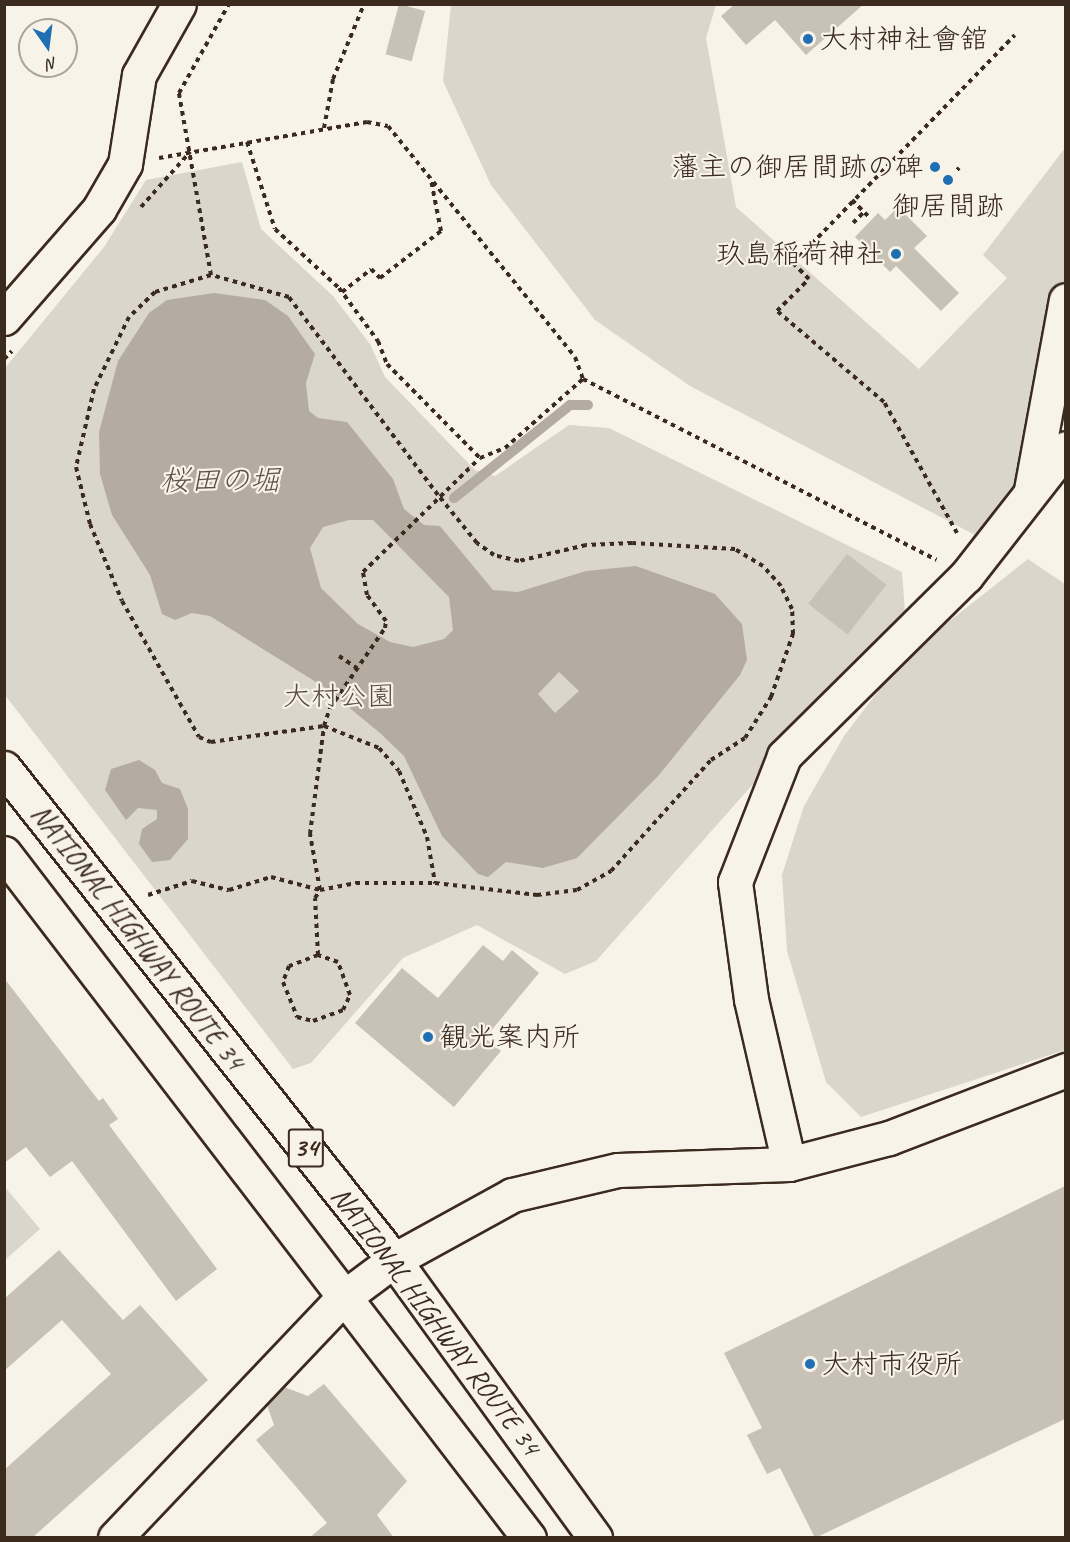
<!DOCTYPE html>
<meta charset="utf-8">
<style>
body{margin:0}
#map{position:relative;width:1070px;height:1542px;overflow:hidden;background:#f7f3e8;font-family:Caveat,"Klee One",sans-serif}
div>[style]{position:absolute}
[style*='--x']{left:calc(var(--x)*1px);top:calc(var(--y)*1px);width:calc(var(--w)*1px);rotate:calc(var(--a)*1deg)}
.green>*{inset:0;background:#dbd6cb}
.water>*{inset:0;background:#b4aca0}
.stream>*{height:10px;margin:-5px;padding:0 5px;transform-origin:5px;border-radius:5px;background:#b4aca0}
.building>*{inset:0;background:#c8c1b6;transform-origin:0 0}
.path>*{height:4px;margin-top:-2px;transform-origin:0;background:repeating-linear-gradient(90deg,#3b2a1e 0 4.5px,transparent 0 9px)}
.roads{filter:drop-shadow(2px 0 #3b2a1e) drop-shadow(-2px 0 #3b2a1e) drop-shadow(0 2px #3b2a1e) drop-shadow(0 -2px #3b2a1e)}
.minor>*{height:33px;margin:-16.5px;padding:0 16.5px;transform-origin:16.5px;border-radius:16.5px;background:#f7f3e8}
.highway>*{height:33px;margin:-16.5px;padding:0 16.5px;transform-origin:16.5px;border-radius:16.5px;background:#f7f3e8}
.dots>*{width:16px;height:16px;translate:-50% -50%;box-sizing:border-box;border:3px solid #f7f3e8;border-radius:50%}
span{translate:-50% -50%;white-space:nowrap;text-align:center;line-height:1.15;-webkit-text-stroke:4.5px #f7f3e8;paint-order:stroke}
.shield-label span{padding:2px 4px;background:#f7f3e8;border:2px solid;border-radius:4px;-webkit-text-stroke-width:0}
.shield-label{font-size:27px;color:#3b2a1e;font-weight:700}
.poi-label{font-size:28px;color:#3b2a1e}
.left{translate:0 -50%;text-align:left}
.right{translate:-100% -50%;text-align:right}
.park-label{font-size:28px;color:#5b4c41}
.street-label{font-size:28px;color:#3b2a1e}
.water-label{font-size:30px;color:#5f5145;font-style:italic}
.frame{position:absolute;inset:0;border:6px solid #3b2a1e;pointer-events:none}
.north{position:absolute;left:18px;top:18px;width:60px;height:60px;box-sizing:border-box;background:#f7f3e8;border:2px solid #aca397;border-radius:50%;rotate:166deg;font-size:16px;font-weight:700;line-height:24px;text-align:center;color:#3b2a1e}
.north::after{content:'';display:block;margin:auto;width:21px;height:27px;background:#1f6fb2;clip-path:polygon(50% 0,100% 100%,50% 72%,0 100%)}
</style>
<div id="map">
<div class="green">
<i style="clip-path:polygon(451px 5px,716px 5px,706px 38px,736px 207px,919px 369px,1007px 278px,983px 255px,1065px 148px,1065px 423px,977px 536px,690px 386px,595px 320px,491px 185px,443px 81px)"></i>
<i style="clip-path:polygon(242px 162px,261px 229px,333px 296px,370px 344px,385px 377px,475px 470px,495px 476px,569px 425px,609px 428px,902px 572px,905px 613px,596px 961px,565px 974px,477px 925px,403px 958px,311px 1063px,293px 1069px,5px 695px,5px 368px,104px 247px,146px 180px)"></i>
<i style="clip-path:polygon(1028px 559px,1065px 584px,1065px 1050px,861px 1117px,826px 1082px,787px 951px,782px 875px,804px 806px,844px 736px,905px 656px)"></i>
<i style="clip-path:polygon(5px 1187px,40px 1229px,5px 1260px,4px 1260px)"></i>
</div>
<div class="water">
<i style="clip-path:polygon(evenodd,214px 293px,265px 300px,288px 316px,315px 354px,306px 383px,309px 411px,318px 418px,347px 422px,393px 479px,404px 509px,424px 525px,440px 526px,493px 590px,518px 592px,586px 571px,636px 566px,715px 594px,742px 624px,747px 660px,740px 675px,659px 775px,577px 858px,543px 868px,506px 862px,488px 877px,478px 874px,442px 836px,404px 756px,380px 733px,324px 687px,210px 616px,192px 613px,175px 620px,162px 614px,150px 575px,112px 515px,100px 474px,99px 432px,118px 361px,149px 313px,167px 300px,214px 293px,349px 520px,373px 520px,449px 597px,453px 630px,444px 639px,413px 647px,390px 642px,358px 624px,321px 588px,310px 548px,323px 527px,349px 520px,214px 293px,559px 672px,579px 691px,555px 713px,538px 694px,559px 672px)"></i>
<i style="clip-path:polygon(139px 760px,155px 770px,162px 783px,180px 789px,188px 809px,188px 839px,170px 860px,152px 862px,139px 844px,142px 829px,157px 819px,157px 810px,138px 808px,126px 820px,105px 790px,111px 769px)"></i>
</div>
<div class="stream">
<i style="--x:454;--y:498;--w:149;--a:-38.7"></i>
<i style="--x:570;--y:405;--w:18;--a:0"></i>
</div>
<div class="building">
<i style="left:399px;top:4px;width:27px;height:52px;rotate:15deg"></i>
<i style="clip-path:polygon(735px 4px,864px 4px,806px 55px,775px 20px,746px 45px,721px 16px)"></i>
<i style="clip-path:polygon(898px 207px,927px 236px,914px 248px,959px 293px,941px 311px,896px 266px,890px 272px,855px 237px,878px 213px,885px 220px)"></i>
<i style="left:847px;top:554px;width:50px;height:63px;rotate:38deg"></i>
<i style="clip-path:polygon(483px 945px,503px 961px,512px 950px,539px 973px,485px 1038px,501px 1051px,454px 1107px,355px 1023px,402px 968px,438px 998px)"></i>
<i style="clip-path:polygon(4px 978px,99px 1101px,103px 1098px,118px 1119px,109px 1125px,217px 1269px,176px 1301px,72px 1161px,50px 1177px,26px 1147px,4px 1163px)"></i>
<i style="clip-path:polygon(1065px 1186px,1065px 1419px,815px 1538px,780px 1468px,767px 1474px,747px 1435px,762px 1428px,724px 1353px)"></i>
<i style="clip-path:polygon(59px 1250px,123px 1320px,140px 1305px,208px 1380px,32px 1538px,4px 1538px,4px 1470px,111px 1374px,62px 1320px,4px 1371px,4px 1299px)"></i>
<i style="clip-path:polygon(324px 1384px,407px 1481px,377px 1515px,394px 1538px,309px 1538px,327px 1523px,256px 1440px,274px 1425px,267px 1405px,284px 1387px,308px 1396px)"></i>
</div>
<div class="path">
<i style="--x:324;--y:128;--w:50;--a:-79.6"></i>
<i style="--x:333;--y:79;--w:81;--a:-67.5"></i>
<i style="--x:247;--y:142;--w:91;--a:72.2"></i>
<i style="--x:275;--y:229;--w:87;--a:42.7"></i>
<i style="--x:339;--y:288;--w:66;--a:53.7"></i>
<i style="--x:378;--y:341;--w:25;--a:69"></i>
<i style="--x:387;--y:364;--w:132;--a:45.3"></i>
<i style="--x:159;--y:158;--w:211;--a:-9.8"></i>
<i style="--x:367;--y:122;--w:21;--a:11"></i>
<i style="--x:388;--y:126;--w:297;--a:51"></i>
<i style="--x:575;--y:357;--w:23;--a:70"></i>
<i style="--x:583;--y:379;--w:397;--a:27.1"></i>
<i style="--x:957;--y:170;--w:3;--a:-45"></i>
<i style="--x:852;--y:200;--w:25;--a:45"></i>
<i style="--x:141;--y:207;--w:74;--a:-48.3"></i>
<i style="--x:853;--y:223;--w:16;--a:-45"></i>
<i style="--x:211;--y:275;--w:59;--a:163.1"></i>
<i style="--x:155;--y:292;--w:36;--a:136"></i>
<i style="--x:129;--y:317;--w:80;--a:115.9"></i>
<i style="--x:94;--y:389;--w:80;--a:103"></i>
<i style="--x:76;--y:467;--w:59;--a:76.2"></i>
<i style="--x:90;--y:524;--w:83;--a:67.4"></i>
<i style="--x:122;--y:601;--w:156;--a:60.5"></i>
<i style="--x:199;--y:737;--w:13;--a:23"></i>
<i style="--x:211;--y:742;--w:114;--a:-8.1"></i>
<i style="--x:324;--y:726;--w:19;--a:-72"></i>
<i style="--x:330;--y:708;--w:97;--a:-55.5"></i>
<i style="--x:385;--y:628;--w:7;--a:-82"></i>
<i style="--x:386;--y:621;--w:32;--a:-126"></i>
<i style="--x:367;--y:595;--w:23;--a:-100"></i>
<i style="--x:363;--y:572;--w:163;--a:-44.3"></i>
<i style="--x:480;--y:458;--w:27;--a:-22"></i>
<i style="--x:505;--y:448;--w:104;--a:-41.5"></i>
<i style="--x:342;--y:292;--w:37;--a:-38"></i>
<i style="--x:371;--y:269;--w:13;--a:45"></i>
<i style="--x:380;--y:278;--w:77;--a:-37.6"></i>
<i style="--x:441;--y:231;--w:52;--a:-101.1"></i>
<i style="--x:4;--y:359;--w:11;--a:-45"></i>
<i style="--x:957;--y:533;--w:150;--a:-119.1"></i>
<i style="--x:884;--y:402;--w:140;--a:-139.6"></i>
<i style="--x:777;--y:311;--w:45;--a:-45"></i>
<i style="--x:809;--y:279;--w:23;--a:-135"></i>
<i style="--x:793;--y:263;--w:318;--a:-45.8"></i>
<i style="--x:339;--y:656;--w:22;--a:34"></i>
<i style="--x:148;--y:895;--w:46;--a:-17.7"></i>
<i style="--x:192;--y:881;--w:38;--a:14"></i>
<i style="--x:229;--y:890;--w:44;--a:-17.2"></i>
<i style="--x:271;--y:877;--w:51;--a:14.9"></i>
<i style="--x:320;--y:890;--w:57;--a:-100.1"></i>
<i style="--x:310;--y:834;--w:109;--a:-82.6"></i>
<i style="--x:324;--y:726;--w:59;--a:21.8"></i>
<i style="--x:379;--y:748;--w:30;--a:49"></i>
<i style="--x:399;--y:771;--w:72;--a:67"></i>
<i style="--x:427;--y:837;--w:47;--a:80.1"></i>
<i style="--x:435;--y:883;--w:103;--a:6.7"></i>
<i style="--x:537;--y:895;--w:40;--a:-7.1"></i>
<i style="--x:577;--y:890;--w:39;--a:-29"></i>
<i style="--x:611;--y:871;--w:149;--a:-48"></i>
<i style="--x:711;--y:760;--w:40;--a:-32.9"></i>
<i style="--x:745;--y:738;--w:49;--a:-57.6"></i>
<i style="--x:771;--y:697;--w:67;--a:-70.8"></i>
<i style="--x:793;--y:634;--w:25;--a:-92"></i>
<i style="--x:792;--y:609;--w:25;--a:-116"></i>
<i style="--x:781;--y:586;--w:27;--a:-132"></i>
<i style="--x:763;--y:566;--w:33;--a:-149"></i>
<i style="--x:735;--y:549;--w:103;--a:-176.7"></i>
<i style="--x:632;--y:543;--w:46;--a:177.5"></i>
<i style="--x:586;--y:545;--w:69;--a:166.6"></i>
<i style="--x:519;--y:561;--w:26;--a:-167"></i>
<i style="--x:494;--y:555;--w:21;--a:-145"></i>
<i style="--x:477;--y:543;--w:62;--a:-129.1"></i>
<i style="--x:438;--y:495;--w:248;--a:-127"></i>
<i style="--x:289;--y:297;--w:81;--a:-164.2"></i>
<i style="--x:211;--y:275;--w:185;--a:-100"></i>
<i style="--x:179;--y:93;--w:102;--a:-60.7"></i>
<i style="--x:318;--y:955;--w:31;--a:159"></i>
<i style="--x:289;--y:966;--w:17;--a:111"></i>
<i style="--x:283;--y:982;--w:38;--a:68"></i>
<i style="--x:297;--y:1017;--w:16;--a:14"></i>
<i style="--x:313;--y:1021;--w:32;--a:-20"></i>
<i style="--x:343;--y:1010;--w:17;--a:-65"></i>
<i style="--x:350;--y:995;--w:35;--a:-110"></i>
<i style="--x:338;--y:962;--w:21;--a:-161"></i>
<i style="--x:318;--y:955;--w:57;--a:-93"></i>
<i style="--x:315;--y:898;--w:9;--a:-58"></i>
<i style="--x:320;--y:890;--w:37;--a:-11"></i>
<i style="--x:356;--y:883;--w:79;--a:0"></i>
</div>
<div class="roads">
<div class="minor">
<i style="--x:4;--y:318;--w:145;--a:-48.9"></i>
<i style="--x:99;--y:209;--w:52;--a:-60"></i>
<i style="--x:125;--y:164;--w:90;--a:-81.1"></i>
<i style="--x:139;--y:75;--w:81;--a:-60.6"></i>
<i style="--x:1031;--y:490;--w:193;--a:-79.6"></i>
<i style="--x:789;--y:1164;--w:169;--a:-103"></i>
<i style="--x:751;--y:999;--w:118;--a:-97.8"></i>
<i style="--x:735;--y:882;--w:135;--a:-68.7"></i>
<i style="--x:784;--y:756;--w:256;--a:-44.7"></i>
<i style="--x:966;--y:576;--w:162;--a:-52"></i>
<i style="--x:115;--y:1538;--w:331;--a:-46.5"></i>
<i style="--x:343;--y:1298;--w:64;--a:-36.7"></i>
<i style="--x:394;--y:1260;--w:135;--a:-28.8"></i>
<i style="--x:512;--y:1195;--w:109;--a:-13.3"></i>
<i style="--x:618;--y:1170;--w:171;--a:-2"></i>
<i style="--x:789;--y:1164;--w:103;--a:-14.6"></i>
<i style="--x:889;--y:1138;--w:190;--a:-21"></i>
</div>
<div class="highway">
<i style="--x:4;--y:768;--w:628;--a:51.6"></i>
<i style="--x:394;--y:1260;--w:343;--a:54.1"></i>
<i style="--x:4;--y:853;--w:863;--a:52.53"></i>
</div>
</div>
<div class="dots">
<i style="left:808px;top:39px;background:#1f6fb2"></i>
<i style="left:935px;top:167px;background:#1f6fb2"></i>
<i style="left:948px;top:180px;background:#1f6fb2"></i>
<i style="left:896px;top:254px;background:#1f6fb2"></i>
<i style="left:428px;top:1037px;background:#1f6fb2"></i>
<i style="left:810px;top:1364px;background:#1f6fb2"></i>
</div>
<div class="shield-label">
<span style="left:306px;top:1148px">34</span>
</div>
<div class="poi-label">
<span class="left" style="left:820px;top:39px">大村神社會舘</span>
<span class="right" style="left:923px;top:167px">藩主の御居間跡の碑</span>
<span style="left:948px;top:206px">御居間跡</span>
<span class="right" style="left:884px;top:254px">玖島稲荷神社</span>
<span class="left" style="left:440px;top:1037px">観光案内所</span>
<span class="left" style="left:822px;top:1364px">大村市役所</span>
</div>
<div class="park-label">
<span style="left:339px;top:696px">大村公園</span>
</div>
<div class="street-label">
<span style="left:138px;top:937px;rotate:52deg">NATIONAL HIGHWAY ROUTE 34</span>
<span style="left:436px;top:1321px;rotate:53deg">NATIONAL HIGHWAY ROUTE 34</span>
</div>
<div class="water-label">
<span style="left:220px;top:480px">桜田の堀</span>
</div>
<div class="frame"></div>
<div class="north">N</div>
</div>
